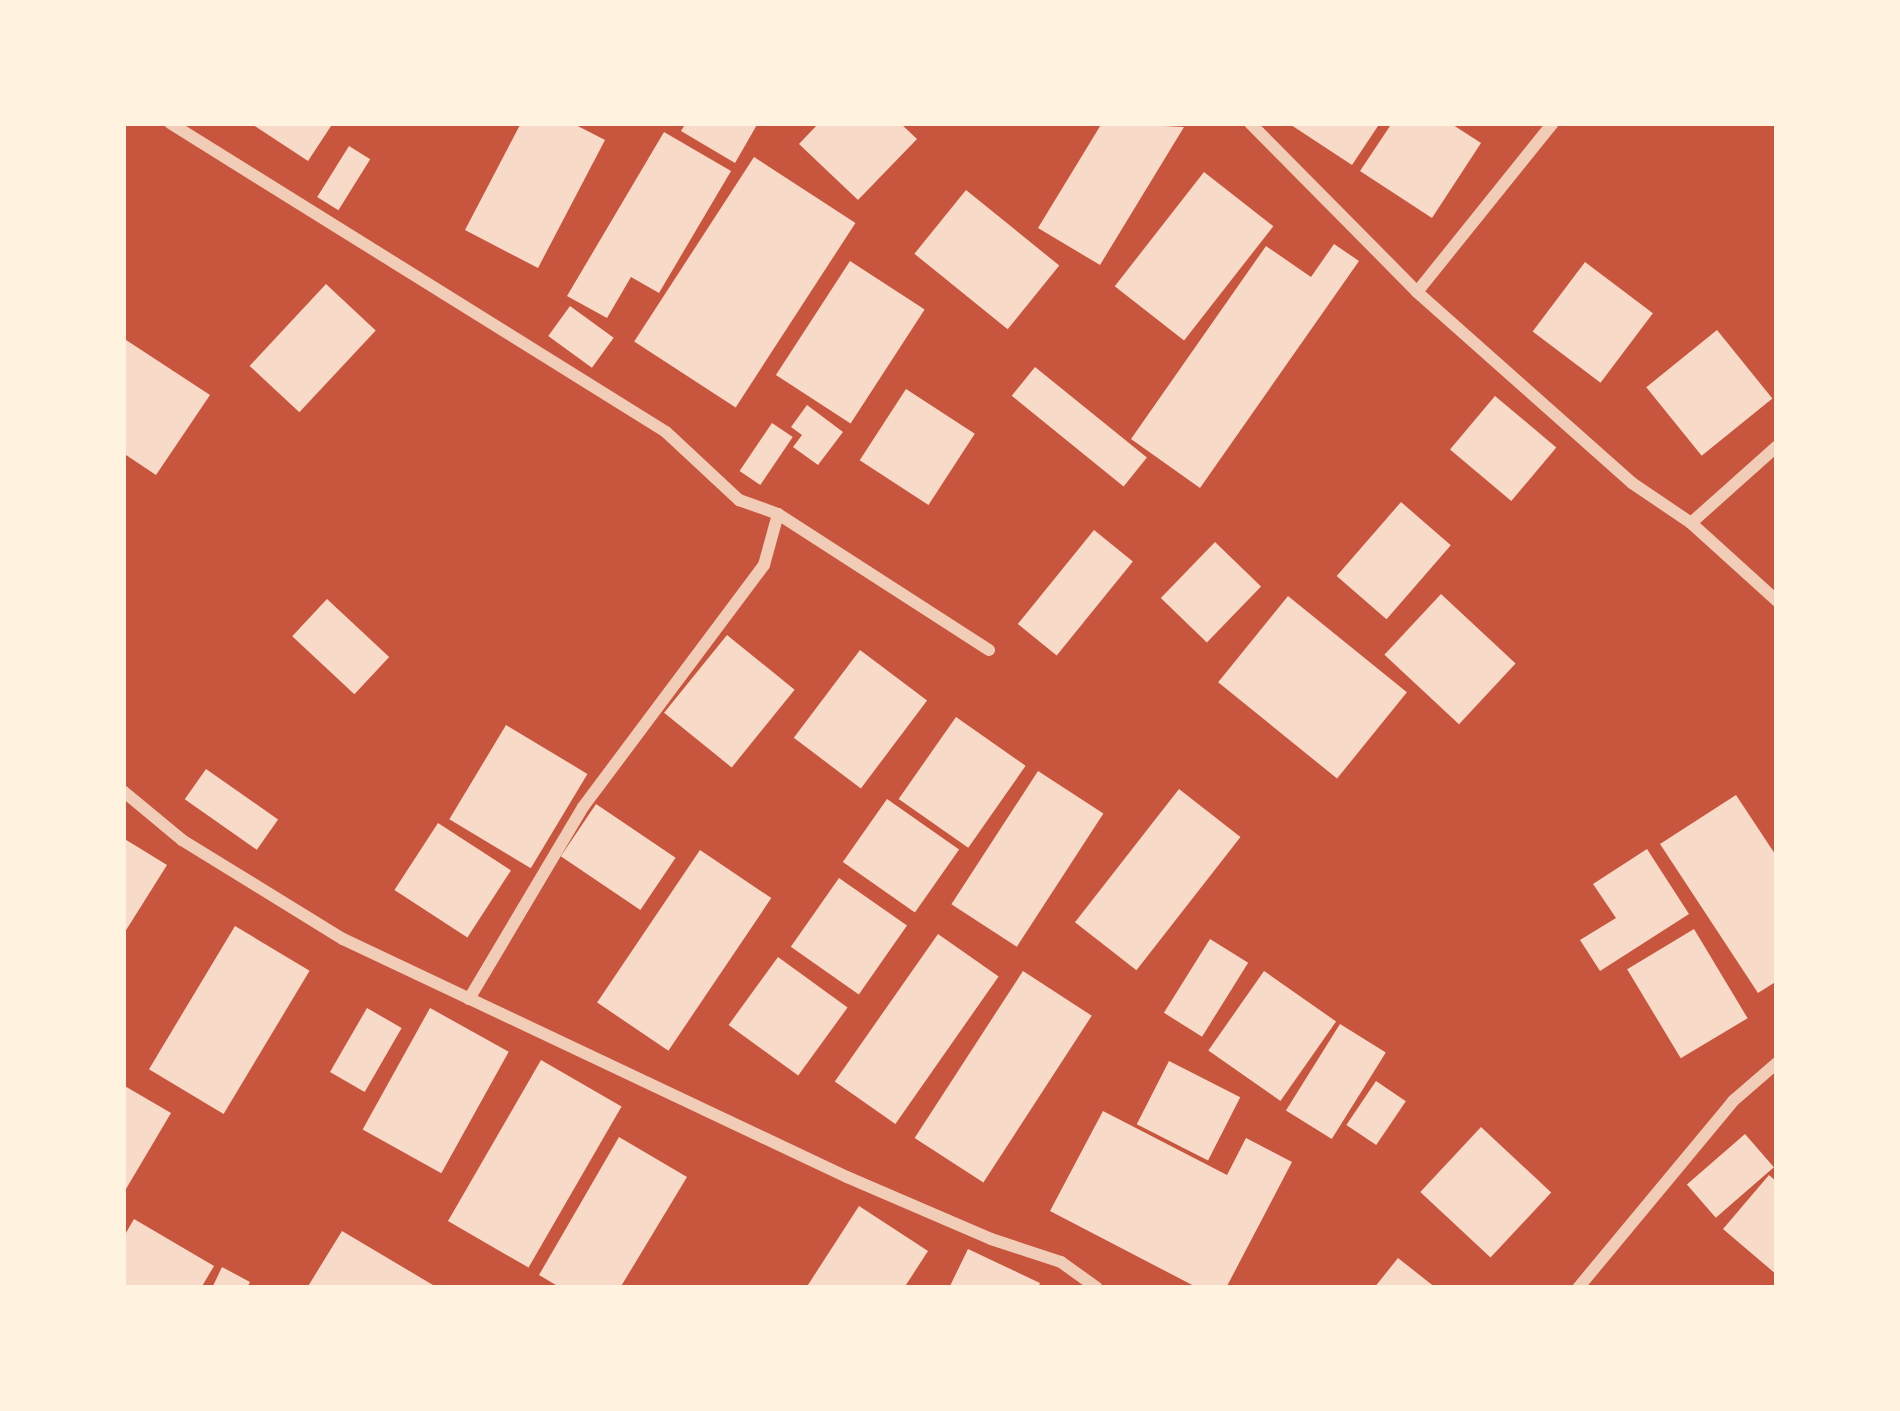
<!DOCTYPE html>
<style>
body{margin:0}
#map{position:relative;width:1900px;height:1411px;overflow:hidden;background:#c8553d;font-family:"Roboto Condensed",sans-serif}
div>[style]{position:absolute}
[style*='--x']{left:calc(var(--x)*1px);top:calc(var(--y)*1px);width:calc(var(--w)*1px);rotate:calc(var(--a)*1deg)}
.building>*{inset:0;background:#f7dbc8;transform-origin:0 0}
.minor>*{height:12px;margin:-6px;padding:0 6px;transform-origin:6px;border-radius:6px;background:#f1ccb7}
span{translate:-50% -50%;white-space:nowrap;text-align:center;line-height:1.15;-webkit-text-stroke:9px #fff3e0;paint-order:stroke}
.frame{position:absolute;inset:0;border:126px solid #fff3e0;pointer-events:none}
</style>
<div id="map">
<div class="building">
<i style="clip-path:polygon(250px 123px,333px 123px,308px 161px)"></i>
<i style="clip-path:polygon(521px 123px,572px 123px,605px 140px,538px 268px,465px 230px)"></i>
<i style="clip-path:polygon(686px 123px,758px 123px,735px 163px,681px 131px)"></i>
<i style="clip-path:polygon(819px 123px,900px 123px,917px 139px,858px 200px,799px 144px)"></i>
<i style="clip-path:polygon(1102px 123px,1184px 127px,1100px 265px,1038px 228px)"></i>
<i style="clip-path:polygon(1288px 123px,1380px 123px,1352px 165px)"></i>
<i style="clip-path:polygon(1392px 123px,1450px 123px,1481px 143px,1432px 218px,1360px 171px)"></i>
<i style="clip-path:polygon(664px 132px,731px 171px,659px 293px,631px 277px,607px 318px,567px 296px)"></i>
<i style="left:349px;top:146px;width:25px;height:60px;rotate:32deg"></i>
<i style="left:754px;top:157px;width:121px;height:220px;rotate:33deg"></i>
<i style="left:1204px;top:172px;width:88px;height:145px;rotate:38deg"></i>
<i style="left:966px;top:190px;width:120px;height:82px;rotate:39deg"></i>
<i style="clip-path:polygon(1334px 244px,1359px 261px,1200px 488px,1131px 439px,1266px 246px,1311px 277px)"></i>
<i style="left:850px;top:261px;width:89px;height:136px;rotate:33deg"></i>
<i style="left:1585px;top:262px;width:85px;height:87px;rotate:37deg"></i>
<i style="left:326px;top:284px;width:68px;height:112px;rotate:43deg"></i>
<i style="left:570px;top:306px;width:54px;height:37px;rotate:36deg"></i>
<i style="left:1717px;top:330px;width:88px;height:91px;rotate:51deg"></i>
<i style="clip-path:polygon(123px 338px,210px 395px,156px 475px,123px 453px)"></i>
<i style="left:1035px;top:367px;width:144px;height:37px;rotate:39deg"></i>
<i style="left:906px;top:389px;width:82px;height:85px;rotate:33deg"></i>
<i style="left:1495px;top:396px;width:80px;height:70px;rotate:40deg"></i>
<i style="clip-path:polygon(807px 405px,843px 432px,818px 465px,793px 447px,802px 435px,791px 427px)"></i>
<i style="left:772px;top:423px;width:25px;height:58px;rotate:34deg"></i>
<i style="left:1401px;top:502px;width:66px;height:98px;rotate:41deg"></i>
<i style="left:1094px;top:530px;width:50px;height:121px;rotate:39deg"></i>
<i style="left:1215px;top:542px;width:64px;height:78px;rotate:44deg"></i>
<i style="left:1441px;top:594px;width:102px;height:83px;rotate:43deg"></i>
<i style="left:1288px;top:596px;width:153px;height:111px;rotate:39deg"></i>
<i style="left:327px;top:599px;width:85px;height:51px;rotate:43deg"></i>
<i style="left:727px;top:635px;width:87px;height:100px;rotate:39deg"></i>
<i style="left:860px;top:650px;width:84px;height:110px;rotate:37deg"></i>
<i style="left:956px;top:717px;width:85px;height:100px;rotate:35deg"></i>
<i style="left:506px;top:725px;width:95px;height:110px;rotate:31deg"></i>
<i style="left:206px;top:769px;width:88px;height:37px;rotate:35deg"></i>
<i style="left:1038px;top:771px;width:78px;height:159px;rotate:33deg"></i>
<i style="left:1179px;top:789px;width:78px;height:169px;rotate:38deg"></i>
<i style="clip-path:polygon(1736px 795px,1777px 857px,1777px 981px,1758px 993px,1660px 844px)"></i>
<i style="left:887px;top:799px;width:88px;height:77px;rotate:35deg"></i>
<i style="left:596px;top:804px;width:96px;height:63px;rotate:34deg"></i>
<i style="left:438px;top:823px;width:87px;height:80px;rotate:33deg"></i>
<i style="clip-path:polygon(123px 838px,167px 865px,123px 935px)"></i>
<i style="clip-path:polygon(1647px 849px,1689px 914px,1600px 971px,1580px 940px,1616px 918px,1593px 884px)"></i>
<i style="left:700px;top:850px;width:86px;height:184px;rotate:34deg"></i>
<i style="left:839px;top:878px;width:83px;height:84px;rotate:35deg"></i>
<i style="left:235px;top:926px;width:87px;height:167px;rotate:31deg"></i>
<i style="left:1694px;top:929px;width:104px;height:78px;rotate:59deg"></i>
<i style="left:938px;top:934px;width:74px;height:180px;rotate:35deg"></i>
<i style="left:1210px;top:939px;width:45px;height:87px;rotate:32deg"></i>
<i style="left:778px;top:957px;width:86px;height:84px;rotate:36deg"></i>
<i style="left:1023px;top:971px;width:82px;height:199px;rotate:33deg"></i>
<i style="left:1264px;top:971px;width:88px;height:97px;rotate:35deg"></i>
<i style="left:367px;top:1008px;width:40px;height:74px;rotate:30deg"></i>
<i style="left:430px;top:1008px;width:90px;height:139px;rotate:29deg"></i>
<i style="left:1340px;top:1024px;width:54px;height:102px;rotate:32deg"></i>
<i style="left:541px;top:1060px;width:93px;height:186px;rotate:30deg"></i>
<i style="left:1169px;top:1061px;width:80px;height:71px;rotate:27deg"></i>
<i style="left:1376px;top:1081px;width:36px;height:53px;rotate:34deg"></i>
<i style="clip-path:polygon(123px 1085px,171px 1113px,123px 1194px)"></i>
<i style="clip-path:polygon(1103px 1111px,1227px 1175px,1246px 1138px,1292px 1162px,1226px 1288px,1198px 1288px,1050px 1211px)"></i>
<i style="left:1481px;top:1127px;width:96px;height:89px;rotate:43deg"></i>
<i style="left:1745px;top:1134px;width:44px;height:77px;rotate:49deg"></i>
<i style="clip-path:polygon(619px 1137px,687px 1177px,620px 1288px,561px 1288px,539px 1275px)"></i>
<i style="clip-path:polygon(1769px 1175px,1777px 1182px,1777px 1275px,1723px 1229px)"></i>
<i style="clip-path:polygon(859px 1206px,928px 1251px,904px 1288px,806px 1288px)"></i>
<i style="clip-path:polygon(134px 1219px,214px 1266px,201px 1288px,123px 1288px,123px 1238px)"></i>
<i style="clip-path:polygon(342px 1231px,438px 1288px,307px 1288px)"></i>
<i style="clip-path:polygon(968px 1249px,1040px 1283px,1038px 1288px,949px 1288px)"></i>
<i style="clip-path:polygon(1398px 1258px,1436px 1288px,1374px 1288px)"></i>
<i style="clip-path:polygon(222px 1267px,250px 1282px,247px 1288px,212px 1288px)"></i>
</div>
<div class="minor">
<i style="--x:170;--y:123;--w:584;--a:31.92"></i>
<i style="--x:666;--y:432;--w:100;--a:43"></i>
<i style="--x:739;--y:500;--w:41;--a:19.7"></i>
<i style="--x:778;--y:514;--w:251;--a:32.8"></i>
<i style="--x:1250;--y:123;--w:238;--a:45.3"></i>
<i style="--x:1417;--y:292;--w:288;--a:41.6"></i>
<i style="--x:1632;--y:483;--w:71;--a:34.1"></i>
<i style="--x:1691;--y:523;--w:116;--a:42.2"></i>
<i style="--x:1417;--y:292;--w:217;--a:-51.2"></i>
<i style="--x:1691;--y:523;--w:115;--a:-41.8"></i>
<i style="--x:123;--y:791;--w:77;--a:39.7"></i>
<i style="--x:182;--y:840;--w:189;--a:31.6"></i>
<i style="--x:343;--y:939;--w:557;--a:25.28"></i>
<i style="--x:847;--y:1177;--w:157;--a:23.3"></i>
<i style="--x:991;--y:1239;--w:74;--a:18.2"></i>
<i style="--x:1061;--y:1262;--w:44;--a:35.8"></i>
<i style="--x:469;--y:999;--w:223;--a:-59.3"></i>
<i style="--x:583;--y:807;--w:302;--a:-53.2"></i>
<i style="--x:764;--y:565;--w:53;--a:-74.6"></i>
<i style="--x:1578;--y:1288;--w:243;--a:-50.3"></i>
<i style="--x:1733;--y:1101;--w:58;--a:-40.8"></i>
</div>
<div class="frame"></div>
</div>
